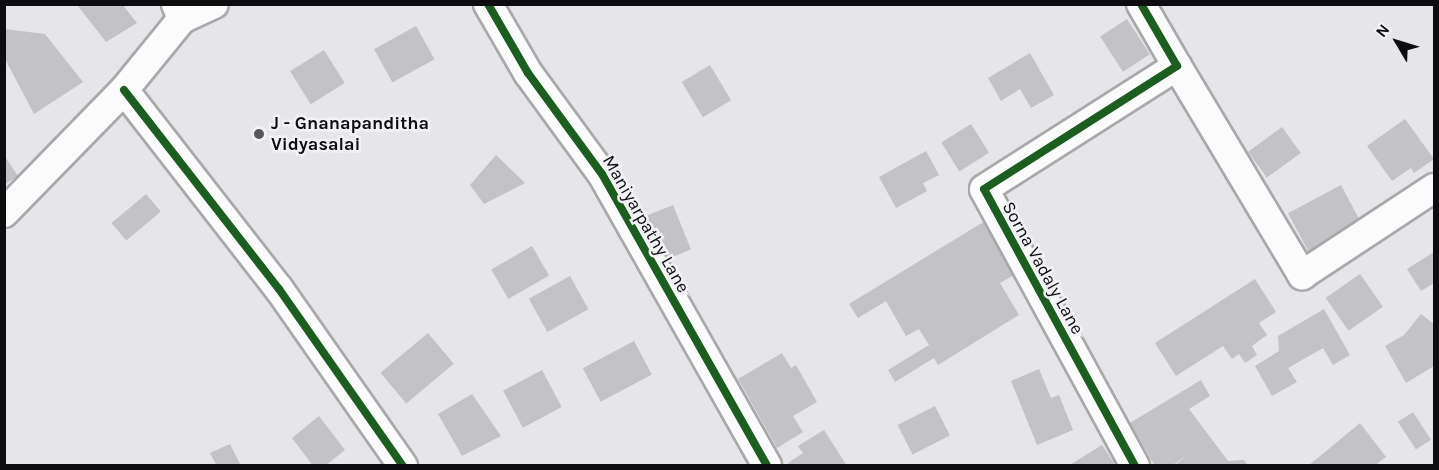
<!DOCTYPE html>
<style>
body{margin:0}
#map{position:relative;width:1439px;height:470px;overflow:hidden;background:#e6e5e7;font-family:Karla,sans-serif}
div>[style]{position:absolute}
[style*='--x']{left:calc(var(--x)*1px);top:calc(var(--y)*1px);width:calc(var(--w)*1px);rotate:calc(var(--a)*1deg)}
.building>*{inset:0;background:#c3c2c4;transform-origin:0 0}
.roads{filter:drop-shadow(2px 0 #a9a8aa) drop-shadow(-2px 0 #a9a8aa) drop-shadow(0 2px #a9a8aa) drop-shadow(0 -2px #a9a8aa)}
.street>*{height:28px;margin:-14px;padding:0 14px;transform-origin:14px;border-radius:14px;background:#fbfbfb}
.cycleway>*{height:8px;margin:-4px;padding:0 4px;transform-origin:4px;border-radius:4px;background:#1b5e20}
.dots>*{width:16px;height:16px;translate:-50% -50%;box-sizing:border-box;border:3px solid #f2f1f6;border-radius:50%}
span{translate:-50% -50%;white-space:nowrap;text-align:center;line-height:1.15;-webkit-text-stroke:5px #f2f1f6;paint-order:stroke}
.poi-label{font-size:18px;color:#0d0d0f;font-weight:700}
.left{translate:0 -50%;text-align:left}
.street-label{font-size:18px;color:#0d0d0f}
.frame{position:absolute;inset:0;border:6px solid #0d0d0f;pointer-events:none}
.north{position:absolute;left:1367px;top:12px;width:60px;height:60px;-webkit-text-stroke:4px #f2f1f6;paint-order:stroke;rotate:308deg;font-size:16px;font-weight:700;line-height:24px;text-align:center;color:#0d0d0f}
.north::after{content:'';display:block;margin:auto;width:21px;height:27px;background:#0d0d0f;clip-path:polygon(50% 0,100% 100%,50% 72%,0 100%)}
</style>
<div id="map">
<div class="building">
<i style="clip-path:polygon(122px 4px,137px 23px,106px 42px,78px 6px)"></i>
<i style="left:1127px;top:19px;width:42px;height:32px;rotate:57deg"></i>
<i style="left:416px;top:26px;width:38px;height:48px;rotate:61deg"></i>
<i style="clip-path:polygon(4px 29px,45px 34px,83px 82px,34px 114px,4px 57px)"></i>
<i style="left:324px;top:50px;width:39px;height:40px;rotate:58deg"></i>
<i style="clip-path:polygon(1030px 53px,1054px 95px,1031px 108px,1020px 89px,1001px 101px,988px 78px)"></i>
<i style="left:710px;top:65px;width:41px;height:33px;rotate:59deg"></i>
<i style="clip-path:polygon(1405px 119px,1434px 159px,1414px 173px,1411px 168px,1392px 181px,1367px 146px)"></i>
<i style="left:971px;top:124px;width:34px;height:35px;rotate:58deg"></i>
<i style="left:1282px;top:127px;width:32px;height:42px;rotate:54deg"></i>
<i style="clip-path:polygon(926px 151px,939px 175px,923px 183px,927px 191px,896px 208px,879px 177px)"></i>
<i style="clip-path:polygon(4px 155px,18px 176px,4px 185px)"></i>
<i style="clip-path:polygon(496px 155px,525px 183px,484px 204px,470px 185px)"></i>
<i style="left:1341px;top:185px;width:49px;height:60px;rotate:62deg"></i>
<i style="left:146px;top:194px;width:23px;height:45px;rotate:50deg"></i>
<i style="left:673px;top:205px;width:48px;height:34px;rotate:68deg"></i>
<i style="clip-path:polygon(985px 221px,1016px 274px,1000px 283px,1019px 315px,938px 365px,934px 358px,895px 382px,888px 370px,929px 345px,919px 329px,906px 336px,886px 301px,858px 318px,849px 304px)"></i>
<i style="left:532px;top:246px;width:34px;height:47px;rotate:60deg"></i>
<i style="clip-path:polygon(1434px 252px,1434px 283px,1421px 291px,1407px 269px)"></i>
<i style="left:1360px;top:274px;width:40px;height:42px;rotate:55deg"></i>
<i style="left:570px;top:276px;width:38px;height:47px;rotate:61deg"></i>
<i style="clip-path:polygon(1255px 279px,1276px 312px,1259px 323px,1267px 335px,1252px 346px,1257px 355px,1245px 363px,1239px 354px,1232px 359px,1223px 346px,1176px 376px,1155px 343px)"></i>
<i style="clip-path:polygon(1324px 309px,1350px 355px,1333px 365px,1323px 348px,1288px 368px,1297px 382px,1272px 396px,1255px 366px,1279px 351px,1278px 336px)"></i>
<i style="clip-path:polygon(1421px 314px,1434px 324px,1434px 366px,1406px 383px,1385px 346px,1404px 335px)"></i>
<i style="left:428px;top:333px;width:40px;height:62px;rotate:50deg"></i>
<i style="left:634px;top:341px;width:38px;height:58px;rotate:62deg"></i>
<i style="clip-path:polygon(782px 353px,791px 368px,796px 365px,817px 402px,793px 416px,803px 432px,777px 448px,738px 379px)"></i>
<i style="clip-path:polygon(1039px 369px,1051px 398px,1059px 395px,1073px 430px,1037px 445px,1011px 381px)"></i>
<i style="left:542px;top:370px;width:42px;height:44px;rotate:62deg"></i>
<i style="clip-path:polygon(1201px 380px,1210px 396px,1189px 409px,1228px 461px,1244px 460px,1248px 466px,1174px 466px,1188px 454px,1172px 466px,1155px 466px,1130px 423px)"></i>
<i style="clip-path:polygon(472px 394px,501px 436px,462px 456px,438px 414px)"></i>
<i style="left:935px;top:406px;width:33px;height:42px;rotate:63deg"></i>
<i style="left:1413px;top:412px;width:33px;height:18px;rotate:57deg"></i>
<i style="clip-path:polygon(319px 416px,345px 450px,325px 466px,313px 466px,292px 438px)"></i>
<i style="clip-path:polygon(1360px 423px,1386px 457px,1374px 466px,1308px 466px)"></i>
<i style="clip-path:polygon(824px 430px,847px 466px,790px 466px,788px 463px,803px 453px,798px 446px)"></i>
<i style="clip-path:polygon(230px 444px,241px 466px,217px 466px,210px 453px)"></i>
<i style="clip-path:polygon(1102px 445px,1114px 463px,1111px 466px,1068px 466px)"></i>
</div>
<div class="roads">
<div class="street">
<i style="--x:488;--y:4;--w:80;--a:59.9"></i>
<i style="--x:528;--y:73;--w:125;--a:53.8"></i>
<i style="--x:602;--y:174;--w:335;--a:60.5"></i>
<i style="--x:182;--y:19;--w:35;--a:-25"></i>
<i style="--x:1177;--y:66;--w:244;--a:59.1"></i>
<i style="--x:1302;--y:275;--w:158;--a:-33.4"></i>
<i style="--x:124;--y:90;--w:252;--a:52.1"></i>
<i style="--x:279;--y:289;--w:216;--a:55"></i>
<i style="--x:4;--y:213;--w:172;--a:-45.7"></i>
<i style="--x:124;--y:90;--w:92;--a:-50.8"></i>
<i style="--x:182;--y:19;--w:16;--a:-112"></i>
<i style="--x:1135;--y:466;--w:315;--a:-118.6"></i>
<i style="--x:984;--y:189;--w:229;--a:-32.5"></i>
<i style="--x:1177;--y:66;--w:72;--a:-120.1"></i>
</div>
</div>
<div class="cycleway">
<i style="--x:488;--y:4;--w:80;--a:59.9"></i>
<i style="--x:528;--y:73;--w:125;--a:53.8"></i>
<i style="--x:602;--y:174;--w:335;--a:60.5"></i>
<i style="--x:124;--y:90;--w:252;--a:52.1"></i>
<i style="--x:279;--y:289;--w:216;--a:55"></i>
<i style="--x:1135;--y:466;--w:315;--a:-118.6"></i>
<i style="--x:984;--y:189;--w:229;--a:-32.5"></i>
<i style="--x:1177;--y:66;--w:72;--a:-120.1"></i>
</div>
<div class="dots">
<i style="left:259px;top:134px;background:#59595b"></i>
</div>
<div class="poi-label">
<span class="left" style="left:271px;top:134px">J - Gnanapanditha<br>Vidyasalai</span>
</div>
<div class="street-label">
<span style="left:646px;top:224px;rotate:60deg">Maniyarpathy Lane</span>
<span style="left:1043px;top:268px;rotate:61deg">Sorna Vadaly Lane</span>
</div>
<div class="frame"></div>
<div class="north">N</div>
</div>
